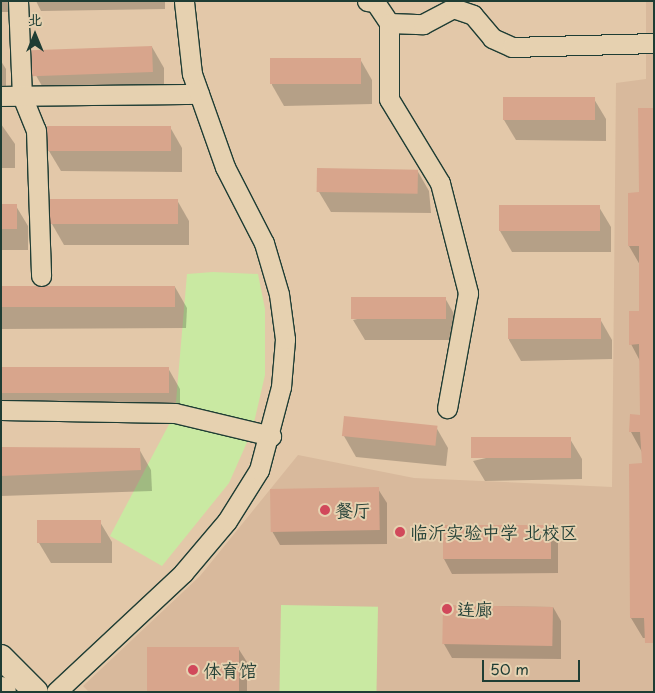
<!DOCTYPE html>
<meta charset="utf-8">
<style>
body{margin:0}
#map{position:relative;width:655px;height:693px;overflow:hidden;background:#e3c8a9;font-family:"Playpen Sans","LXGW WenKai TC",sans-serif}
div>[style]{position:absolute}
[style*='--x']{left:calc(var(--x)*1px);top:calc(var(--y)*1px);width:calc(var(--w)*1px);rotate:calc(var(--a)*1deg)}
.built>*{inset:0;background:#d8b99c}
.green>*{inset:0;background:#c9e9a2;transform-origin:0 0}
.shadow>*{inset:0;background:#0003;transform-origin:0 0}
.building>*{inset:0;background:#d8a58c;transform-origin:0 0}
.roads{filter:drop-shadow(1px 0 #1f3d34) drop-shadow(-1px 0 #1f3d34) drop-shadow(0 1px #1f3d34) drop-shadow(0 -1px #1f3d34)}
.minor>*{height:19px;margin:-9.5px;padding:0 9.5px;transform-origin:9.5px;border-radius:9.5px;background:#e6d1b0}
.major>*{height:24px;margin:-12px;padding:0 12px;transform-origin:12px;border-radius:12px;background:#e6d1b0}
.dots>*{width:14px;height:14px;translate:-50% -50%;box-sizing:border-box;border:2px solid #e6d1b0;border-radius:50%}
span{translate:-50% -50%;white-space:nowrap;text-align:center;line-height:1.15;-webkit-text-stroke:4px #e6d1b0;paint-order:stroke}
.poi-label{font-size:18px;color:#1f3d34}
.left{translate:0 -50%;text-align:left}
.frame{position:absolute;inset:0;border:2px solid #1f3d34;pointer-events:none}
.north{position:absolute;left:10px;top:10px;width:50px;height:50px;-webkit-text-stroke:4px #e6d1b0;paint-order:stroke;rotate:0deg;font-size:14px;font-weight:700;line-height:20px;text-align:center;color:#1f3d34}
.north::after{content:'';display:block;margin:auto;width:18px;height:22px;background:#1f3d34;clip-path:polygon(50% 0,100% 100%,50% 72%,0 100%)}
.scale{position:absolute;left:482px;top:660px;width:98px;height:22px;box-sizing:border-box;border:2px solid #1f3d34;border-top:0;padding-left:6px;font-size:15px;line-height:18px;white-space:nowrap;color:#1f3d34;-webkit-text-stroke:4px #e6d1b0;paint-order:stroke}
</style>
<div id="map">
<div class="built">
<i style="clip-path:polygon(646px 1px,654px 1px,654px 692px,89px 692px,83px 686px,200px 576px,298px 455px,414px 478px,612px 487px,616px 83px,646px 79px)"></i>
</div>
<div class="green">
<i style="clip-path:polygon(213px 272px,258px 274px,265px 309px,265px 375px,252px 431px,229px 483px,162px 566px,110px 536px,175px 413px,187px 274px)"></i>
<i style="left:281px;top:605px;width:97px;height:87px;rotate:1deg"></i>
</div>
<div class="shadow">
<i style="left:1px;top:1px;width:8px;height:11px"></i>
<i style="clip-path:polygon(36px 1px,165px 1px,165px 9px,41px 11px)"></i>
<i style="clip-path:polygon(152px 47px,164px 68px,164px 92px,46px 93px,34px 72px)"></i>
<i style="clip-path:polygon(360px 59px,372px 80px,372px 104px,284px 106px,272px 85px,271px 61px)"></i>
<i style="clip-path:polygon(1px 61px,6px 69px,6px 94px,1px 94px)"></i>
<i style="clip-path:polygon(594px 99px,606px 119px,606px 141px,516px 140px,504px 120px)"></i>
<i style="clip-path:polygon(1px 124px,15px 144px,15px 168px,1px 168px)"></i>
<i style="clip-path:polygon(170px 127px,182px 148px,182px 172px,61px 171px,49px 151px)"></i>
<i style="clip-path:polygon(417px 170px,429px 191px,431px 213px,331px 212px,319px 192px)"></i>
<i style="clip-path:polygon(640px 194px,654px 638px,643px 638px,631px 618px,643px 465px,642px 452px,631px 432px,642px 416px,640px 361px,631px 344px,640px 312px,640px 265px,629px 246px)"></i>
<i style="clip-path:polygon(177px 200px,189px 221px,189px 245px,64px 245px,52px 224px)"></i>
<i style="clip-path:polygon(1px 205px,16px 206px,28px 226px,28px 250px,1px 250px)"></i>
<i style="clip-path:polygon(500px 207px,599px 207px,611px 227px,611px 252px,512px 252px,500px 231px)"></i>
<i style="clip-path:polygon(175px 287px,187px 308px,186px 328px,1px 329px,1px 288px)"></i>
<i style="clip-path:polygon(445px 298px,457px 319px,457px 340px,365px 340px,353px 320px)"></i>
<i style="clip-path:polygon(600px 319px,612px 340px,612px 359px,521px 361px,509px 340px,509px 320px)"></i>
<i style="clip-path:polygon(1px 368px,168px 368px,180px 389px,180px 412px,1px 413px)"></i>
<i style="clip-path:polygon(436px 427px,448px 448px,446px 466px,356px 457px,344px 436px)"></i>
<i style="clip-path:polygon(570px 439px,582px 459px,582px 479px,485px 481px,473px 461px)"></i>
<i style="clip-path:polygon(1px 448px,139px 449px,151px 470px,152px 491px,1px 496px)"></i>
<i style="clip-path:polygon(378px 489px,387px 503px,387px 544px,280px 545px,272px 531px)"></i>
<i style="clip-path:polygon(100px 522px,112px 542px,112px 563px,51px 563px,39px 543px)"></i>
<i style="clip-path:polygon(550px 527px,558px 541px,558px 573px,452px 574px,444px 559px)"></i>
<i style="clip-path:polygon(444px 606px,553px 607px,561px 621px,561px 659px,452px 658px,444px 644px)"></i>
<i style="clip-path:polygon(238px 648px,247px 662px,247px 692px,148px 692px)"></i>
</div>
<div class="building">
<i style="left:152px;top:46px;width:26px;height:121px;rotate:88deg"></i>
<i style="left:361px;top:58px;width:26px;height:91px;rotate:90deg"></i>
<i style="left:503px;top:97px;width:92px;height:23px"></i>
<i style="clip-path:polygon(638px 108px,654px 108px,654px 643px,645px 643px,644px 618px,630px 618px,629px 464px,642px 463px,640px 432px,629px 432px,630px 414px,640px 415px,639px 344px,629px 345px,629px 311px,639px 311px,639px 246px,628px 246px,628px 193px,639px 192px)"></i>
<i style="left:47px;top:126px;width:124px;height:25px"></i>
<i style="left:317px;top:168px;width:101px;height:24px;rotate:1deg"></i>
<i style="left:50px;top:199px;width:128px;height:25px"></i>
<i style="left:1px;top:204px;width:16px;height:25px"></i>
<i style="left:600px;top:205px;width:26px;height:101px;rotate:90deg"></i>
<i style="left:175px;top:286px;width:21px;height:174px;rotate:90deg"></i>
<i style="left:446px;top:297px;width:22px;height:95px;rotate:90deg"></i>
<i style="left:601px;top:318px;width:21px;height:93px;rotate:90deg"></i>
<i style="left:1px;top:367px;width:168px;height:26px"></i>
<i style="left:344px;top:416px;width:94px;height:20px;rotate:6deg"></i>
<i style="left:571px;top:437px;width:21px;height:100px;rotate:90deg"></i>
<i style="clip-path:polygon(1px 447px,140px 448px,141px 470px,1px 476px)"></i>
<i style="left:379px;top:487px;width:43px;height:109px;rotate:89deg"></i>
<i style="left:101px;top:520px;width:23px;height:64px;rotate:90deg"></i>
<i style="left:551px;top:525px;width:34px;height:108px;rotate:90deg"></i>
<i style="left:443px;top:605px;width:110px;height:39px;rotate:1deg"></i>
<i style="left:147px;top:647px;width:92px;height:45px"></i>
</div>
<div class="roads">
<div class="minor">
<i style="--x:18;--y:1;--w:95;--a:87.6"></i>
<i style="--x:22;--y:96;--w:37;--a:68"></i>
<i style="--x:36;--y:130;--w:146;--a:88"></i>
<i style="--x:367;--y:1;--w:8;--a:7"></i>
<i style="--x:375;--y:2;--w:25;--a:56"></i>
<i style="--x:389;--y:23;--w:76;--a:90"></i>
<i style="--x:389;--y:99;--w:98;--a:58.7"></i>
<i style="--x:440;--y:183;--w:114;--a:75.7"></i>
<i style="--x:468;--y:293;--w:117;--a:100.3"></i>
<i style="--x:389;--y:23;--w:34;--a:2"></i>
<i style="--x:423;--y:24;--w:34;--a:-28"></i>
<i style="--x:453;--y:8;--w:21;--a:19"></i>
<i style="--x:473;--y:15;--w:30;--a:50"></i>
<i style="--x:492;--y:38;--w:22;--a:24"></i>
<i style="--x:512;--y:47;--w:142;--a:-1.6"></i>
<i style="--x:1;--y:96;--w:198;--a:-0.6"></i>
<i style="--x:1;--y:410;--w:174;--a:1"></i>
<i style="--x:175;--y:413;--w:99;--a:13.5"></i>
<i style="--x:56;--y:692;--w:174;--a:-43.1"></i>
<i style="--x:183;--y:573;--w:68;--a:-49.8"></i>
<i style="--x:227;--y:521;--w:60;--a:-57.9"></i>
<i style="--x:259;--y:470;--w:86;--a:-75.2"></i>
<i style="--x:281;--y:387;--w:48;--a:-85.2"></i>
<i style="--x:285;--y:339;--w:45;--a:-97.6"></i>
<i style="--x:279;--y:294;--w:53;--a:-106.4"></i>
<i style="--x:264;--y:243;--w:85;--a:-117.2"></i>
<i style="--x:225;--y:167;--w:99;--a:-109.5"></i>
<i style="--x:192;--y:74;--w:73;--a:-96.3"></i>
</div>
<div class="major">
<i style="--x:1;--y:657;--w:49;--a:45"></i>
<i style="--x:1;--y:689;--w:4;--a:45"></i>
</div>
</div>
<div class="dots">
<i style="left:325px;top:510px;background:#d1495b"></i>
<i style="left:400px;top:532px;background:#d1495b"></i>
<i style="left:447px;top:609px;background:#d1495b"></i>
<i style="left:193px;top:670px;background:#d1495b"></i>
</div>
<div class="poi-label">
<span class="left" style="left:335px;top:510px">餐厅</span>
<span class="left" style="left:410px;top:532px">临沂实验中学 北校区</span>
<span class="left" style="left:457px;top:609px">连廊</span>
<span class="left" style="left:203px;top:670px">体育馆</span>
</div>
<div class="frame"></div>
<div class="north">北</div>
<div class="scale">50 m</div>
</div>
